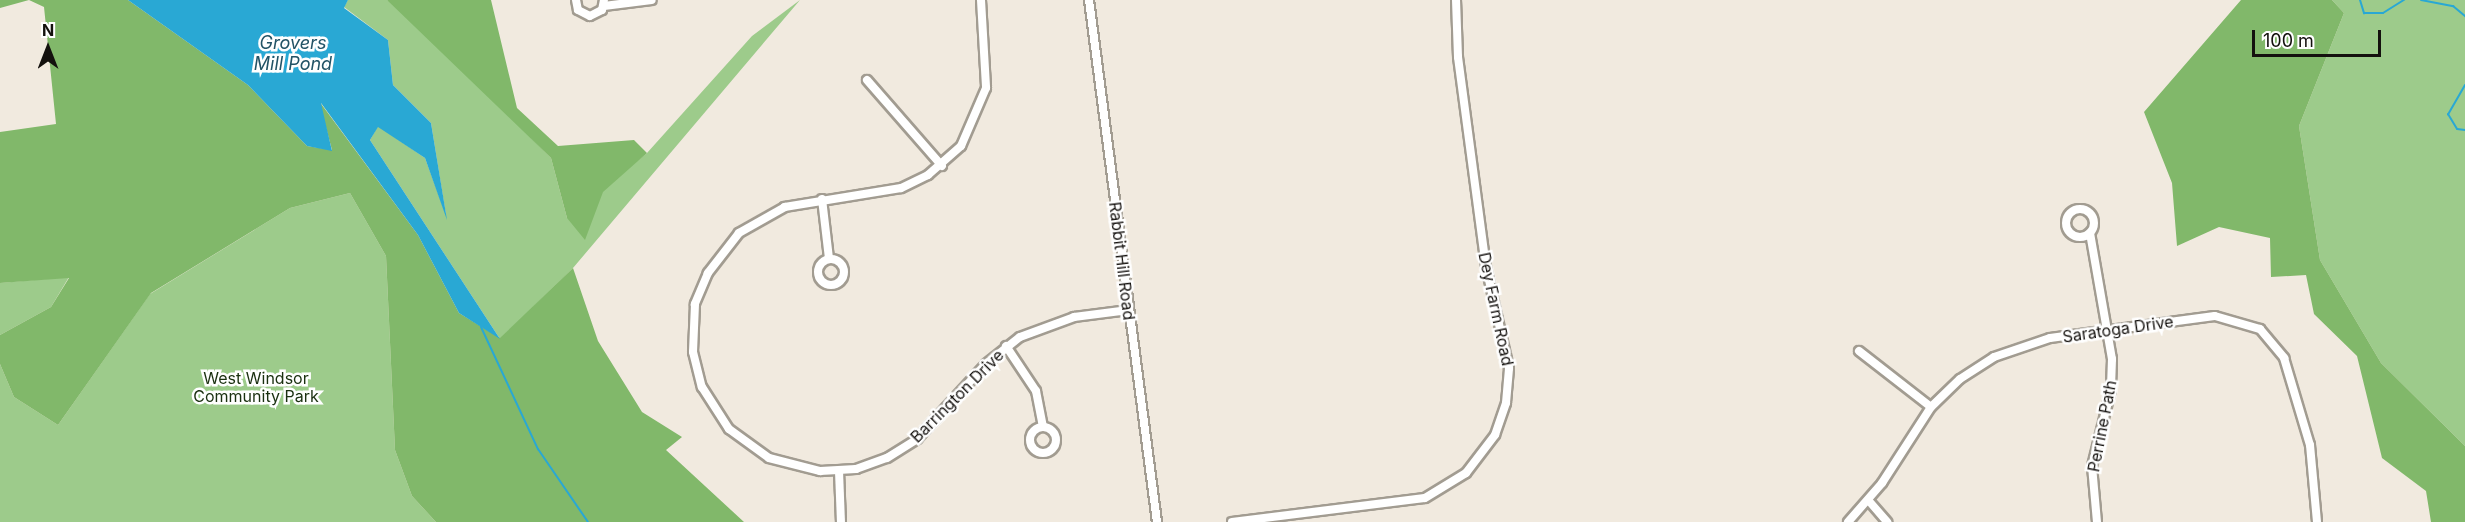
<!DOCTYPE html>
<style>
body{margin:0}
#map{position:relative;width:2465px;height:522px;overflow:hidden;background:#f1eadf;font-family:Inter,sans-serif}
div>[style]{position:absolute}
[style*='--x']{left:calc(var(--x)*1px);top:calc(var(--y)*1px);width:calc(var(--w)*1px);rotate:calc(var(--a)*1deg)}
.green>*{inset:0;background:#9dcb8b}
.forest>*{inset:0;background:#81b86a}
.water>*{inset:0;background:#29a8d4}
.stream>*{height:2px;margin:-1px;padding:0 1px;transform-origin:1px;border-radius:1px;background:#29a8d4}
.roads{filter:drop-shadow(2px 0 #a29c91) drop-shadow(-2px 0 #a29c91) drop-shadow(0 2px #a29c91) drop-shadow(0 -2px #a29c91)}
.street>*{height:8px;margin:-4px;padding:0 4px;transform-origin:4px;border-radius:4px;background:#fff}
.street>.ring{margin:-4px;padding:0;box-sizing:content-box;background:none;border:8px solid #fff;border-radius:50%}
span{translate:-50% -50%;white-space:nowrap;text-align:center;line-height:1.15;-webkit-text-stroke:5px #fff;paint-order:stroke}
.street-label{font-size:16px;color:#14110e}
.park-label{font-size:16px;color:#1a3010}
.water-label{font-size:18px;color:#225366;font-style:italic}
.north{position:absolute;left:18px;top:18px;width:60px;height:60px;-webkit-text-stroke:4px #fff;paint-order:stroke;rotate:0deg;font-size:16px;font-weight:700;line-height:24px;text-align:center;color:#14110e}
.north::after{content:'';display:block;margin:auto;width:21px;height:27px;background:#14110e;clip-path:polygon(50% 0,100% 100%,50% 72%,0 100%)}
.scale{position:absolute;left:2252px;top:30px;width:129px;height:27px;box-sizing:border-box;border:3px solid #14110e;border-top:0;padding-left:8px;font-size:18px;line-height:21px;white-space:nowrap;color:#14110e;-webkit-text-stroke:4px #fff;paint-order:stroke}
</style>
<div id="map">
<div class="green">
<i style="clip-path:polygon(348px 0,387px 0,398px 6px,551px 158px,567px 218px,647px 153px,752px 36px,800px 0,573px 268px,500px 339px,370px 140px,378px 126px,425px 158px,446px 215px,431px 123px,393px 85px,388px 40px,344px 7px)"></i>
<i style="clip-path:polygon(2332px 0,2465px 0,2465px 446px,2381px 363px,2320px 260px,2299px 126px,2344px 13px)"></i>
<i style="clip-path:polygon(350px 193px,386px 256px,395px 450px,412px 496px,436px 522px,0 522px,0 364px,14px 397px,58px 425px,150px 294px,290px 208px)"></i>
<i style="clip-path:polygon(69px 277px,51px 307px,0 335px,0 283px)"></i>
</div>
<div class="forest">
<i style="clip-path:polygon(0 0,128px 0,248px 85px,307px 146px,332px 150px,319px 101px,418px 235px,459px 313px,500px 338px,573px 268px,598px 341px,642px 412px,682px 437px,666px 450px,744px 522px,436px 522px,412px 496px,395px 450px,386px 256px,350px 193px,290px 208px,151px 293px,58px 425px,14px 397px,0 364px,0 335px,51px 307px,69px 278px,0 283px,0 132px,56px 124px,44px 7px,29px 0,0 8px)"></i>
<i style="clip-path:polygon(387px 0,491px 0,517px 108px,558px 146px,634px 140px,647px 153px,603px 192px,585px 240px,567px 218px,551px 158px)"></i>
<i style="clip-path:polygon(2241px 0,2332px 0,2344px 13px,2299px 126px,2320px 260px,2381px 363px,2465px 446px,2465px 522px,2431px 522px,2426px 491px,2382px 458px,2357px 356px,2314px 314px,2306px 275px,2271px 277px,2270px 238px,2219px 227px,2177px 246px,2172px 183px,2144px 112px)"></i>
</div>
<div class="water">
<i style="clip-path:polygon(128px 0,348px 0,344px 8px,388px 40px,393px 85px,431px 123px,447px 220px,425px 158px,378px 127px,370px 140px,500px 339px,459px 313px,418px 235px,321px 103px,332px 151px,307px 146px,248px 85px)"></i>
</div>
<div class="stream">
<i style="--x:2360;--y:0;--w:14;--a:73"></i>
<i style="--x:2364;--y:13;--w:19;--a:0"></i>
<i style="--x:2383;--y:13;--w:25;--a:-32"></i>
<i style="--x:2421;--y:0;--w:33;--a:11"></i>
<i style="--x:2453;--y:6;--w:16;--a:40"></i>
<i style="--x:2465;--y:85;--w:34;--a:120"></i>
<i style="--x:2448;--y:114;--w:17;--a:59"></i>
<i style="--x:2457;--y:129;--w:8;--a:7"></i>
<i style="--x:481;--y:327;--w:135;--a:65"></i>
<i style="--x:538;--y:449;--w:88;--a:55.6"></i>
</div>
<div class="roads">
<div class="street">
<i style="--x:576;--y:0;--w:10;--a:79"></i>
<i style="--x:578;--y:10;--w:13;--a:27"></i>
<i style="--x:590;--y:16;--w:13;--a:-27"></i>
<i style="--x:602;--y:10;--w:10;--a:-79"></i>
<i style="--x:981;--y:0;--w:88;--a:86.7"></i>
<i style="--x:986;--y:88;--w:63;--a:113.3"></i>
<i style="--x:961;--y:146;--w:44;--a:138.7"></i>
<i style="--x:928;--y:175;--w:30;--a:154"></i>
<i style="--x:901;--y:188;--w:118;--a:170.7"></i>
<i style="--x:785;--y:207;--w:53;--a:150.5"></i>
<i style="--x:739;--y:233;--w:51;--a:127.8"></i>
<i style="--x:708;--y:273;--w:34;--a:113"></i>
<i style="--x:695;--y:304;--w:48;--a:92.4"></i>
<i style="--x:693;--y:352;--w:36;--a:76"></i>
<i style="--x:702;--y:387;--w:50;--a:57.3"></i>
<i style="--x:729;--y:429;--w:49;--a:35.9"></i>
<i style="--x:769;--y:458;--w:53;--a:14.3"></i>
<i style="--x:820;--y:471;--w:36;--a:-3"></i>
<i style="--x:856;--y:469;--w:33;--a:-20"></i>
<i style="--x:887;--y:458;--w:36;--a:-32"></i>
<i style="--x:917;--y:439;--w:102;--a:-47.4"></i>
<i style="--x:986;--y:364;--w:43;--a:-38.5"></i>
<i style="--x:1020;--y:337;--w:58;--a:-20.3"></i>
<i style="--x:1074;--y:317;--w:55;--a:-7.3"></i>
<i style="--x:1089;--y:0;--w:526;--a:82.58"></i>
<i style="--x:604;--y:6;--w:48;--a:-7.1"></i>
<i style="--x:867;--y:80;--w:114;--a:48.9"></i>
<i style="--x:822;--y:199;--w:60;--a:83.3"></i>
<i class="ring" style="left:2066px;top:209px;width:20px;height:20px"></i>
<i style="--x:2090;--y:233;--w:128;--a:80.1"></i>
<i style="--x:2112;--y:359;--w:31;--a:92"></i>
<i style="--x:2111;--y:390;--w:78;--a:104"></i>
<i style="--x:2092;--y:466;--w:56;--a:84.9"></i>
<i class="ring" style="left:818px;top:259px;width:18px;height:18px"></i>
<i style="--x:1006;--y:346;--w:54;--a:56.3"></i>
<i style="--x:1036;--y:391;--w:36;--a:79"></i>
<i style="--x:1859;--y:351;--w:91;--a:37.9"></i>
<i class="ring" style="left:1030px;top:427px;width:18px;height:18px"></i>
<i style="--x:839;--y:471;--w:51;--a:87.8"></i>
<i style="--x:1869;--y:501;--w:28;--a:49"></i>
<i style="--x:1232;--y:522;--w:194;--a:-7.1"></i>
<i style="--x:1425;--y:498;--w:48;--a:-31.4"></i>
<i style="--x:1466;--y:473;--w:48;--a:-52.7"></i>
<i style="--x:1495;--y:435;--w:34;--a:-71"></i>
<i style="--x:1506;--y:403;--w:35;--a:-85"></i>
<i style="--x:1509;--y:368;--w:104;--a:-102.8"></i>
<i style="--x:1486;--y:267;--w:212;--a:-97.6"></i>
<i style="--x:1458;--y:57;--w:57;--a:-92"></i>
<i style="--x:1848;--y:522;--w:52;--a:-48.9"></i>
<i style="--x:1882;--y:483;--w:90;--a:-57.2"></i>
<i style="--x:1931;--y:407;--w:40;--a:-44"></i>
<i style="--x:1960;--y:379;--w:40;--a:-32.9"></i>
<i style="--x:1994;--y:357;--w:59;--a:-18.7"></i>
<i style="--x:2050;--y:338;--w:166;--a:-7.6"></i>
<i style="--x:2215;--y:316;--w:47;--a:16.1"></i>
<i style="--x:2260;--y:329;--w:38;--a:50"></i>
<i style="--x:2284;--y:358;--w:91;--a:73.4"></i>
<i style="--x:2310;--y:445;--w:77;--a:84.8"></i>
</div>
</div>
<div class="street-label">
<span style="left:1122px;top:261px;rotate:83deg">Rabbit Hill Road</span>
<span style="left:1496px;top:309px;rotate:78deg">Dey Farm Road</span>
<span style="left:2118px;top:329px;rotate:-8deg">Saratoga Drive</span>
<span style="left:957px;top:396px;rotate:-45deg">Barrington Drive</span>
<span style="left:2102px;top:426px;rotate:-79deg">Perrine Path</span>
</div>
<div class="park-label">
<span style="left:256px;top:387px">West Windsor<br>Community Park</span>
</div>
<div class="water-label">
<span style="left:293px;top:54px">Grovers<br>Mill Pond</span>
</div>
<div class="north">N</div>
<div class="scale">100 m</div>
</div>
